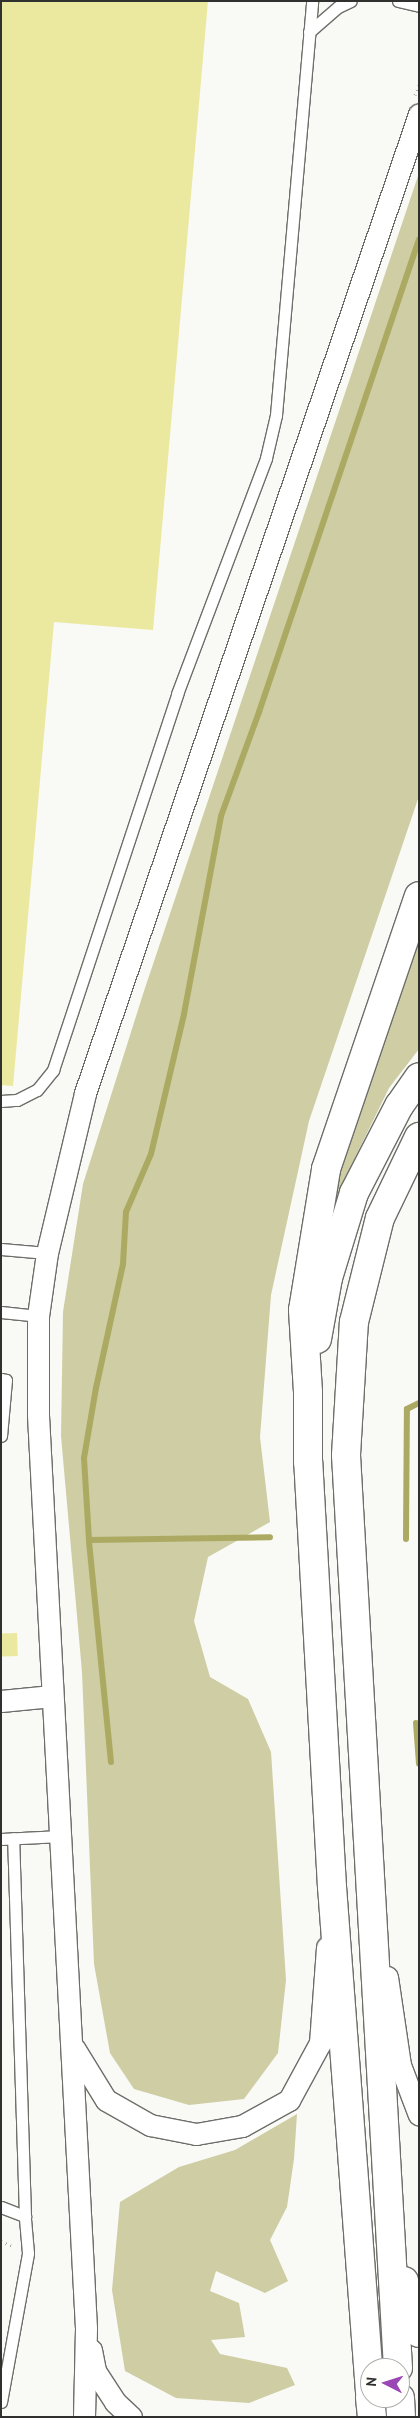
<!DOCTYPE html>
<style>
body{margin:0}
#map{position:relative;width:420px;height:2418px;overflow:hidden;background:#f9f9f5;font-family:"PT Sans",sans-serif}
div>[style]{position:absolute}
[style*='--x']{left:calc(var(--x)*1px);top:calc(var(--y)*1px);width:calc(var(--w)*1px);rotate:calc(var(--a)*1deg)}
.green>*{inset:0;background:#cecda3}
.stream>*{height:6px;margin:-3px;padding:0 3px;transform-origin:3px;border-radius:3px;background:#acaa62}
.building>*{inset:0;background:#ebe99f;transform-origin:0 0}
.path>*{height:3px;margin-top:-1.5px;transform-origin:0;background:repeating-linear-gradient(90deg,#a7a7a4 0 1px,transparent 0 5px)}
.roads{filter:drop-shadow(1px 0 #6d6e6a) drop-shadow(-1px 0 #6d6e6a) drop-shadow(0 1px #6d6e6a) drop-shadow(0 -1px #6d6e6a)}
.lane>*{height:11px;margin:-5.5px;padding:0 5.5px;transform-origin:5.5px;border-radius:5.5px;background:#fff}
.street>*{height:21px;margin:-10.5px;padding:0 10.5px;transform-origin:10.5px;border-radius:10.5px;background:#fff}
.primary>*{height:28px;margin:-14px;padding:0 14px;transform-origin:14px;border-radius:14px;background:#fff}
span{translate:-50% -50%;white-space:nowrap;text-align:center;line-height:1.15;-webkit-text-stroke:5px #fffffe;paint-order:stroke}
.frame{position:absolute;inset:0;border:2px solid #30302f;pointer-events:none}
.north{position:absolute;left:360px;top:2358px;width:50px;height:50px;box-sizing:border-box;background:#fffffe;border:1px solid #acacab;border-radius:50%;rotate:275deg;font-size:14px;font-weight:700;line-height:20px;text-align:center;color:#30302f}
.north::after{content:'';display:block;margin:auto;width:18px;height:22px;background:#9a46b4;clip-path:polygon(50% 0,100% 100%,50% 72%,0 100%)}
</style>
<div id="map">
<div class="green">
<i style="clip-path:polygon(419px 173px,419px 796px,309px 1121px,271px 1295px,260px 1437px,270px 1522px,208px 1557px,194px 1621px,210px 1677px,248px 1699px,271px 1752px,286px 1980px,278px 2053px,244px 2099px,189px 2105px,134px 2089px,110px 2053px,94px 1964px,82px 1672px,61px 1436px,63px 1312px,83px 1184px,144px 991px)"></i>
<i style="clip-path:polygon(419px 942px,419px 1049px,389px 1088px,326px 1217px,357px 1105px)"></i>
<i style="clip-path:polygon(297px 2114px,294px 2159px,287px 2207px,270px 2240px,288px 2281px,265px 2293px,216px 2271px,210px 2291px,239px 2303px,245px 2337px,211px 2340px,220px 2354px,287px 2368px,295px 2385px,249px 2403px,176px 2398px,125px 2371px,112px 2290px,120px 2202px,179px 2167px,235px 2150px)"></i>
</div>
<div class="stream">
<i style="--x:406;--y:1539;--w:130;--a:-89.6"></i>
<i style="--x:407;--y:1409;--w:13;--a:-27"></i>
<i style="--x:89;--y:1540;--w:181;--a:-0.9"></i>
<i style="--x:416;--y:1723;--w:41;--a:85.8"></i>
<i style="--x:111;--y:1762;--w:223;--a:-95.7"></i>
<i style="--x:89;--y:1540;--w:82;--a:-93.5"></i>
<i style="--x:84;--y:1458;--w:71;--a:-80.3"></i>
<i style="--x:96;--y:1388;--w:127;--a:-77.7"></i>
<i style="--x:123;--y:1264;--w:52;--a:-86.7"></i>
<i style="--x:126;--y:1212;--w:63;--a:-66.7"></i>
<i style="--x:151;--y:1154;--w:144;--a:-76.7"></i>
<i style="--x:184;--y:1014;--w:201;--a:-79.4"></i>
<i style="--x:221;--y:816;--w:111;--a:-69.9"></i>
<i style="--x:259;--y:712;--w:499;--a:-71.3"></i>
</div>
<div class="building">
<i style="clip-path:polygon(1px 1px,208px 1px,153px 630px,54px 622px,13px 1086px,1px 1085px)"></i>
<i style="left:17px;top:1633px;width:23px;height:16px;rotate:88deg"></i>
</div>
<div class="path">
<i style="--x:415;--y:95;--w:11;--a:-68"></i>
<i style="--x:1;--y:2241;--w:12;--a:24"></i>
</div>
<div class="roads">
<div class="lane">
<i style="--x:398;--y:1;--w:22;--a:13"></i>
<i style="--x:309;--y:32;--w:38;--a:-41"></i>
<i style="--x:338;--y:7;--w:14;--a:-25"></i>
<i style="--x:1;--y:1101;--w:16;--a:-4"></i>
<i style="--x:17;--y:1100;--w:22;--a:-27"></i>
<i style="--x:37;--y:1090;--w:26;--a:-51"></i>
<i style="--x:53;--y:1070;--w:396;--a:-71.7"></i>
<i style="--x:177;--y:694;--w:252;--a:-69.3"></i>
<i style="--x:266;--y:458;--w:44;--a:-76.9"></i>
<i style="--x:276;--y:415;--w:416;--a:-85"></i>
<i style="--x:1;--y:1249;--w:46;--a:5"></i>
<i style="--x:1;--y:1312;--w:37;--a:6"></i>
<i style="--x:1;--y:1379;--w:5;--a:11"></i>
<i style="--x:6;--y:1380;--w:56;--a:95.1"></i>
<i style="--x:1;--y:1839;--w:60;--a:-2.9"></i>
<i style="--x:1;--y:2207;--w:26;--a:21"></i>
<i style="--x:1;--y:2402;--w:151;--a:-79.7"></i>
<i style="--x:28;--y:2253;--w:37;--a:-95"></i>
<i style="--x:25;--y:2216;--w:378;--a:-91.8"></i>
</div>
<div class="street">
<i style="--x:1;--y:1701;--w:51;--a:-5.6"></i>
<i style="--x:387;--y:1977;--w:89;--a:81.6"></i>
<i style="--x:400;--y:2065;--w:53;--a:69.2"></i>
<i style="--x:74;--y:2048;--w:61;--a:58.4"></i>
<i style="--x:106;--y:2100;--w:51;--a:29.6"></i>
<i style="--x:150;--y:2125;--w:47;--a:11.1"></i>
<i style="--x:196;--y:2134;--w:47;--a:-9.9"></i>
<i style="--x:242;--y:2126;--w:54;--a:-29"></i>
<i style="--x:289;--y:2100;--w:65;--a:-61.5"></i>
<i style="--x:320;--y:2043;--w:96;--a:-85.8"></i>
<i style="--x:91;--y:2350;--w:21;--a:79"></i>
<i style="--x:95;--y:2371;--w:37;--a:57"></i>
<i style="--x:115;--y:2402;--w:22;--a:43"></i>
<i style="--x:84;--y:2417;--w:89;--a:-88.7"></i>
<i style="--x:86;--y:2328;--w:915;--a:-93.01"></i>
<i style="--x:38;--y:1414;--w:98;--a:-90"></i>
<i style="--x:38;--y:1316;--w:64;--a:-81.9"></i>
<i style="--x:47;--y:1253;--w:164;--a:-76.6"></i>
<i style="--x:85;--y:1093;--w:1034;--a:-71.16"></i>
</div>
<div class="primary">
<i style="--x:317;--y:1339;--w:62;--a:-79.8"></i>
<i style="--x:328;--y:1278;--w:89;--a:-73"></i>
<i style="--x:354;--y:1193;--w:98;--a:-62.7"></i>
<i style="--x:399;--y:1106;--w:35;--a:-55"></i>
<i style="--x:404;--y:2281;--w:54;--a:73.9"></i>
<i style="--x:398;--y:2368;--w:914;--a:-93.26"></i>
<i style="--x:346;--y:1455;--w:133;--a:-86.6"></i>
<i style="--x:354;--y:1322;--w:107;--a:-76"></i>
<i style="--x:380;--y:1218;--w:90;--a:-64.3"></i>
<i style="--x:370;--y:2392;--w:506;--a:-94.3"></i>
<i style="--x:332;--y:1887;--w:426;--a:-93.2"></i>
<i style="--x:308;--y:1462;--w:70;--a:-90"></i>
<i style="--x:308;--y:1392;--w:82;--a:-93.5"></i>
<i style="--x:303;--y:1310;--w:143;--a:-80.7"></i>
<i style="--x:326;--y:1169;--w:288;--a:-71.2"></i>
<i style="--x:370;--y:2398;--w:19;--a:84"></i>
<i style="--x:400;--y:2398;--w:19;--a:87"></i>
</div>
</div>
<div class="frame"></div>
<div class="north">N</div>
</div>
